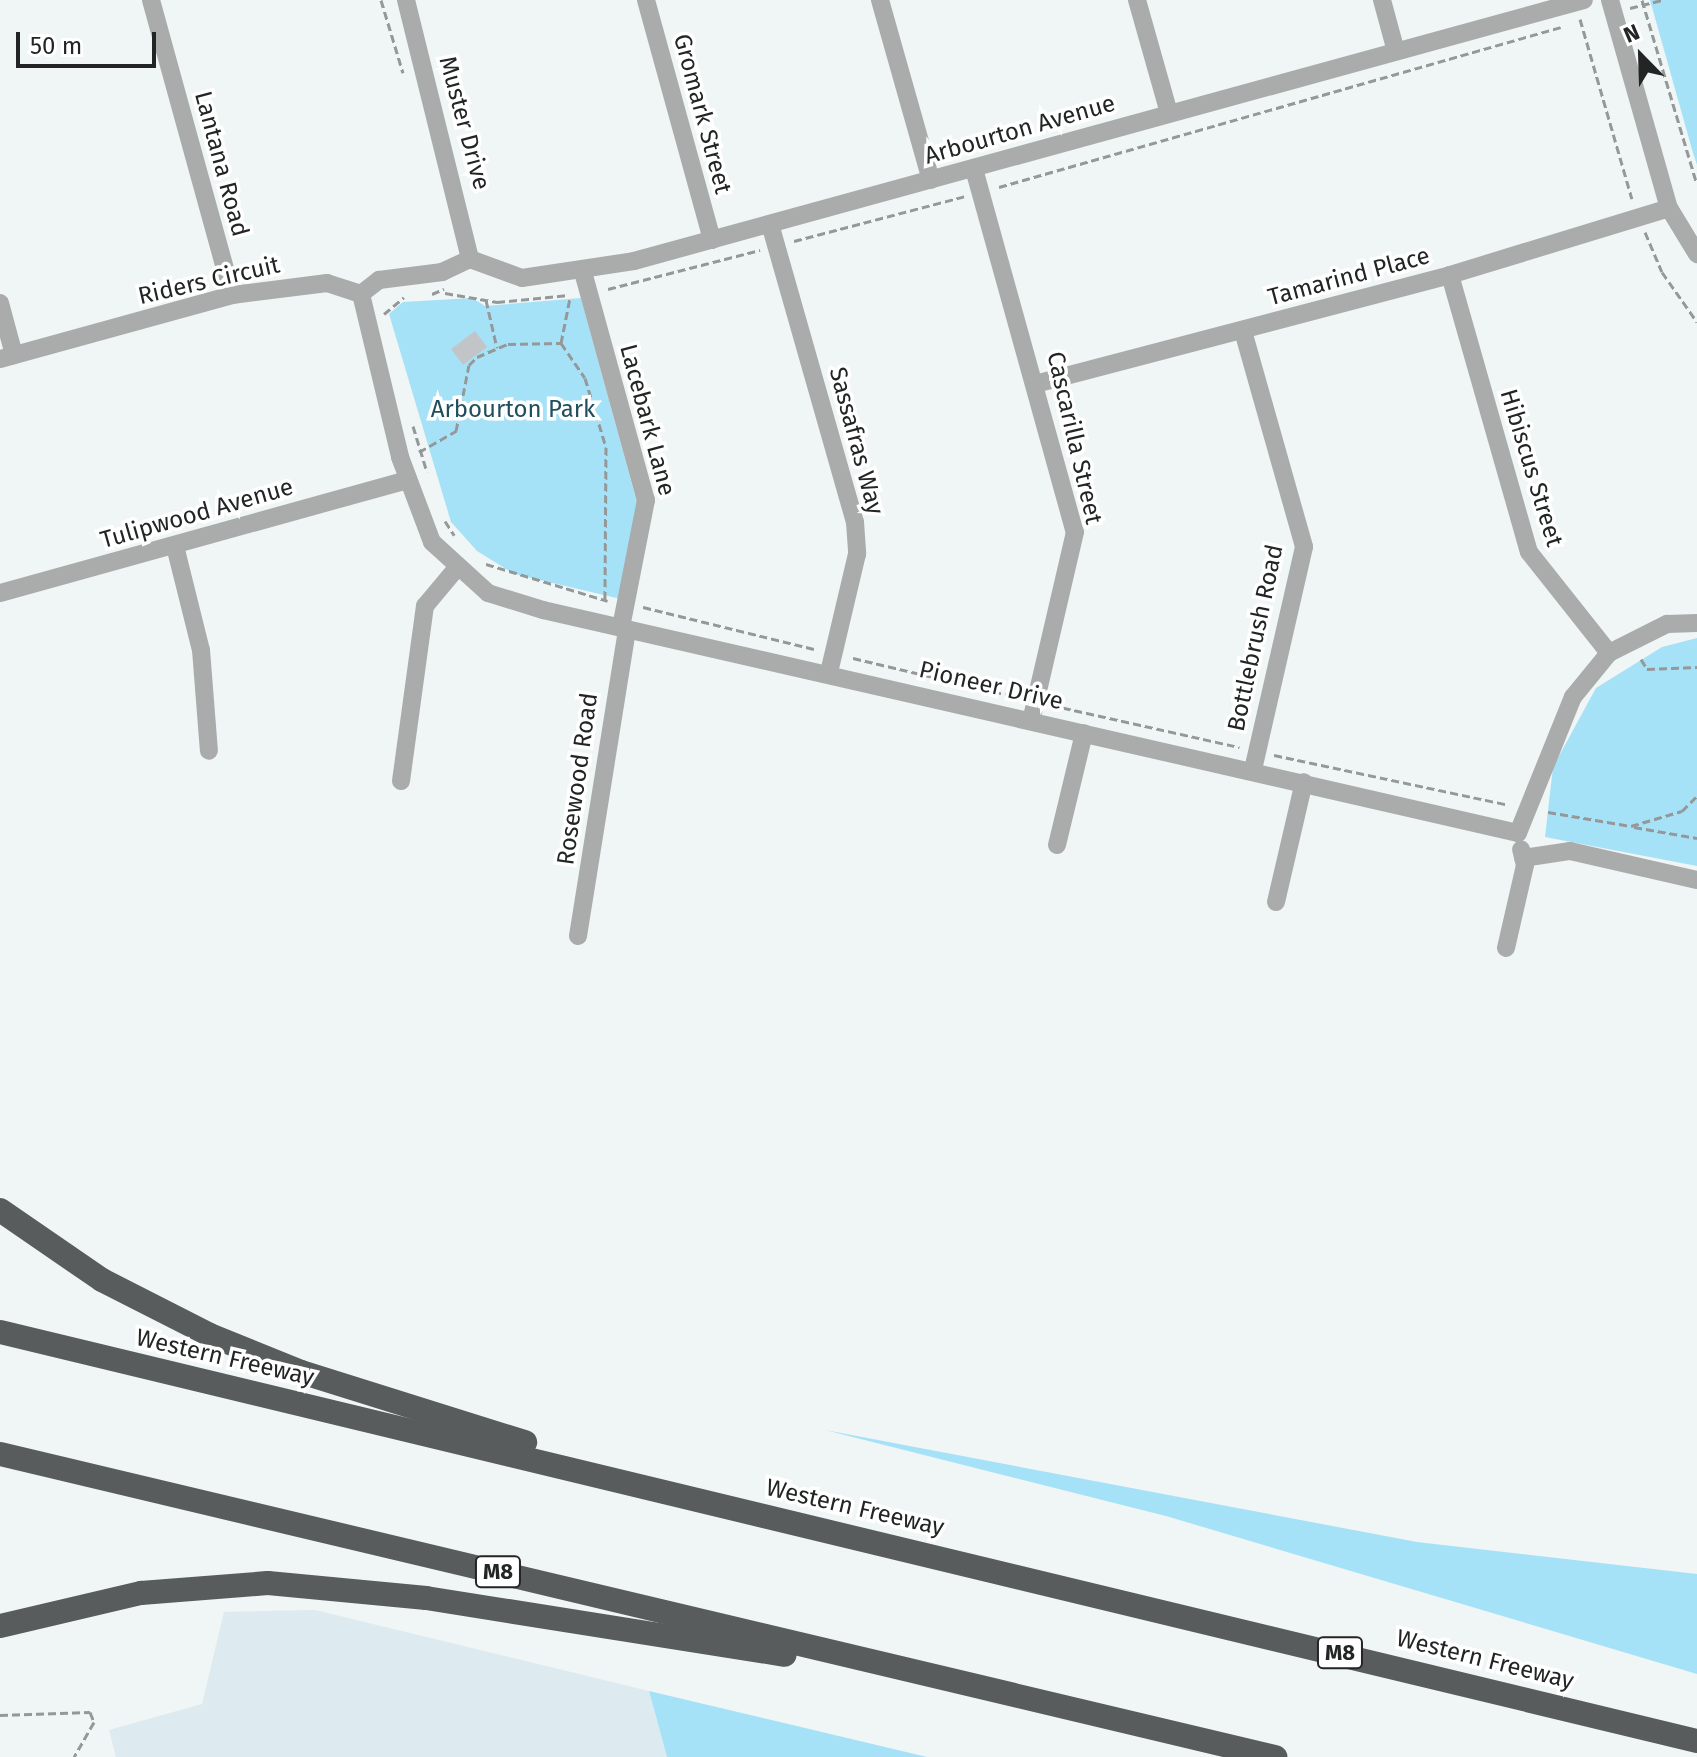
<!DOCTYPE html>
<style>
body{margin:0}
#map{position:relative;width:1697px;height:1757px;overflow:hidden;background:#f0f5f6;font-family:"Fira Sans",sans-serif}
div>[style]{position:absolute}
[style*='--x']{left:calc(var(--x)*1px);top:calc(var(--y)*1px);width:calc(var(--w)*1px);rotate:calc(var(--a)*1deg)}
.built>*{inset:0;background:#ddeaef}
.green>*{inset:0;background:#a6e2f7}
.building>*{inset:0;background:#c2c5c8;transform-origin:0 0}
.path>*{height:3px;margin-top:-1.5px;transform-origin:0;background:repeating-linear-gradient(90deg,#949898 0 8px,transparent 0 12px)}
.minor>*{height:18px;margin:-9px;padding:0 9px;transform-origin:9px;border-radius:9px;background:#aaacac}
.highway>*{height:24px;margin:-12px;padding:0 12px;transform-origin:12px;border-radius:12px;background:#585c5c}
span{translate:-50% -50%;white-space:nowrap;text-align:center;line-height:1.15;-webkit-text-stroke:7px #fff;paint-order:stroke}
.shield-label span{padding:2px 6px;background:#fff;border:2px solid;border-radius:6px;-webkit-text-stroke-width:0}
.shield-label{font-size:22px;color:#232525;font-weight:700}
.street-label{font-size:24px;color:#232525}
.park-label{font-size:24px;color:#1f4e5d}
.north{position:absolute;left:1601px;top:16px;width:80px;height:80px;-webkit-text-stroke:6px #fff;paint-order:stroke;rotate:337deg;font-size:22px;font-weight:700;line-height:32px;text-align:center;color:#232525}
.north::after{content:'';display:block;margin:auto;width:28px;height:36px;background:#232525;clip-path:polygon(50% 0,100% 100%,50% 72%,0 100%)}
.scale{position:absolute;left:16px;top:32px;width:140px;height:36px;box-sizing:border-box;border:4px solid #232525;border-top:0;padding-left:10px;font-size:24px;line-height:28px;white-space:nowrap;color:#232525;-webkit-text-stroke:6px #fff;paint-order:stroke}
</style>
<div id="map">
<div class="built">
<i style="clip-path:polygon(315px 1610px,649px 1691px,667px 1757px,116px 1757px,109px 1730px,202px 1704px,224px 1612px)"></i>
</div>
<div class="green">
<i style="clip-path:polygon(1650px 0,1697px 0,1697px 165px,1693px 153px)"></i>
<i style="clip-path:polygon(472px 298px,485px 306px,581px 298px,639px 510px,621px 599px,514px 574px,477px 551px,451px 522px,389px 314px,403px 302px)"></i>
<i style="clip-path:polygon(1697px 638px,1697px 866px,1545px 837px,1553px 767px,1596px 688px,1662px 647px)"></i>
<i style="clip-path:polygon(825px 1430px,1417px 1542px,1697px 1574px,1697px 1674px,1166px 1516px)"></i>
<i style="clip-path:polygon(649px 1691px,927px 1757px,667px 1757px)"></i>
</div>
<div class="building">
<i style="left:475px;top:331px;width:20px;height:30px;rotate:53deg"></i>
</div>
<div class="path">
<i style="--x:381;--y:0;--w:76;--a:73.2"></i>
<i style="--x:1642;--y:0;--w:192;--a:73.4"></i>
<i style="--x:1630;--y:8;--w:32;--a:-14"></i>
<i style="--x:1580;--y:19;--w:187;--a:73.9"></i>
<i style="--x:999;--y:187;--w:584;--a:-15.89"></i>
<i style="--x:1645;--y:232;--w:43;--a:67"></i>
<i style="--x:1662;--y:272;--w:61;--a:55"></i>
<i style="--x:794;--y:241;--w:177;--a:-14.7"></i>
<i style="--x:608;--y:289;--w:157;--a:-14.4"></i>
<i style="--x:445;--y:293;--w:53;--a:9.8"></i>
<i style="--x:497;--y:302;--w:72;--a:-5.6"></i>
<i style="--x:432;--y:294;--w:13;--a:-23"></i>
<i style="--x:486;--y:300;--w:49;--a:77.1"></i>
<i style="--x:384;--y:314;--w:26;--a:-40"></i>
<i style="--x:561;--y:343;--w:42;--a:55.6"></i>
<i style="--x:585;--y:378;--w:72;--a:73.1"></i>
<i style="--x:606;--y:447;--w:153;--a:90.4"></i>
<i style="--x:413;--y:426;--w:48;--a:73.1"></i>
<i style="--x:419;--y:452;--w:43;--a:-29.6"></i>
<i style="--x:456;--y:431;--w:67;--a:-78.9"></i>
<i style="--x:469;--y:365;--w:11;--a:-45"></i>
<i style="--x:477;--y:357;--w:34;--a:-23"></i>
<i style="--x:508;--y:344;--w:53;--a:-1.1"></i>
<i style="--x:561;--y:343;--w:46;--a:-78.7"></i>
<i style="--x:445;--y:521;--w:17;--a:57"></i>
<i style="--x:486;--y:564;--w:127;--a:16.9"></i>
<i style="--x:643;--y:607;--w:176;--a:13.8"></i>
<i style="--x:853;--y:658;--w:169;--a:13.4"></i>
<i style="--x:1641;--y:659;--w:12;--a:59"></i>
<i style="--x:1647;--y:669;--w:50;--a:-2.3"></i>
<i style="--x:1051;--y:705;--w:193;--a:12.6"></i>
<i style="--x:1274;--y:755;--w:240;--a:12"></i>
<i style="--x:1548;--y:812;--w:84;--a:9.6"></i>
<i style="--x:1631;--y:826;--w:53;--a:-16.4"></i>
<i style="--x:1682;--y:811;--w:21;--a:-45"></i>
<i style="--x:1634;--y:827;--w:64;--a:9.9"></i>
<i style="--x:0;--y:1715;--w:90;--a:-1.9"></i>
<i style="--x:90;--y:1712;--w:11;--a:68"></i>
<i style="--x:94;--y:1722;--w:40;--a:119.7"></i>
</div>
<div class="minor">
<i style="--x:151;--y:0;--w:306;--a:74.6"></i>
<i style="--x:406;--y:0;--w:267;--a:76.1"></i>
<i style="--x:646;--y:0;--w:249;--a:74.6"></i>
<i style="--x:880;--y:0;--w:187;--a:74.2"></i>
<i style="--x:1137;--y:0;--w:117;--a:74.2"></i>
<i style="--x:1382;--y:0;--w:50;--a:74.8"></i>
<i style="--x:1610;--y:0;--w:216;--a:74.2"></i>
<i style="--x:1669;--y:208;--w:54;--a:58.7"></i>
<i style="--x:974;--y:169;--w:377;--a:74.5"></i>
<i style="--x:1075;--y:532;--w:194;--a:103.1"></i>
<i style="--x:770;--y:224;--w:310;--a:74.1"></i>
<i style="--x:855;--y:522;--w:32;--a:86"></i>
<i style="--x:857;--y:554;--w:121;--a:103.3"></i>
<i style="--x:470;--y:259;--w:55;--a:20.1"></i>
<i style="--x:522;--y:278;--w:113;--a:-8.6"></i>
<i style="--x:634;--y:261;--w:985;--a:-15.36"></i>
<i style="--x:583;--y:272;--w:237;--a:74.6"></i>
<i style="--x:646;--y:500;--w:129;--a:101.1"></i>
<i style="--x:1450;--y:275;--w:288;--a:74.1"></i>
<i style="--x:1529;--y:552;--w:129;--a:51.6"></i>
<i style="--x:361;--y:294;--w:168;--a:76.5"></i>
<i style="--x:400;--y:457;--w:91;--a:69.4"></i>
<i style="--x:432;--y:542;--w:76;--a:42.3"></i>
<i style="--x:488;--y:593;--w:58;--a:17.2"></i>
<i style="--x:543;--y:610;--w:1000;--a:12.88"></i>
<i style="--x:1518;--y:833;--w:147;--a:-68"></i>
<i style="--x:1573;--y:697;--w:57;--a:-50.7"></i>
<i style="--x:1609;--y:653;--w:65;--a:-26.6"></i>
<i style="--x:1667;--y:624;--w:30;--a:-2"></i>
<i style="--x:361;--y:294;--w:23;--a:-38"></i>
<i style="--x:379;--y:280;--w:64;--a:-7.2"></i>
<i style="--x:442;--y:272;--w:31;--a:-25"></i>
<i style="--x:0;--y:303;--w:54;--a:74.9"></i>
<i style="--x:1243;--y:331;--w:224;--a:74.2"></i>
<i style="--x:1304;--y:547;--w:229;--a:102.9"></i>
<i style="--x:0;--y:359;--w:241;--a:-15.4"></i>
<i style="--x:232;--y:295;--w:96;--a:-7.2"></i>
<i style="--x:327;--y:283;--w:36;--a:18"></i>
<i style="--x:1039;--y:383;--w:425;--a:-14.7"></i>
<i style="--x:1450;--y:275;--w:229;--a:-17"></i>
<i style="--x:175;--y:546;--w:107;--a:76"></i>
<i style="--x:201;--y:650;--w:101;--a:85.5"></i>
<i style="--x:0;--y:593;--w:422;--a:-15.5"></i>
<i style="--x:401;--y:781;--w:177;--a:-82.2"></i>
<i style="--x:425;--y:606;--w:47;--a:-50.2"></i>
<i style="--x:1057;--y:845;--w:115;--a:-76.4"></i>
<i style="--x:1523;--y:858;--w:48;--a:-8.5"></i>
<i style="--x:1570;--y:851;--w:130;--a:12.9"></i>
<i style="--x:1276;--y:902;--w:123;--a:-76.9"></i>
<i style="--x:578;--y:936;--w:311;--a:-80.9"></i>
<i style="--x:1506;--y:948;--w:85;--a:-77.1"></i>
<i style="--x:1525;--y:865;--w:16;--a:-104"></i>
</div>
<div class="highway">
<i style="--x:0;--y:1210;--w:124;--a:34.5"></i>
<i style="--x:102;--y:1280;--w:121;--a:27"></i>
<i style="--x:210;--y:1335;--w:98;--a:22.1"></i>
<i style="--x:301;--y:1372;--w:235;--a:17.4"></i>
<i style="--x:0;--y:1332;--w:1746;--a:13.55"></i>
<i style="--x:0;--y:1454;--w:1311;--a:13.37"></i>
<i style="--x:0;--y:1626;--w:145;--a:-13.2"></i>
<i style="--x:141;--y:1593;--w:127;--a:-4.5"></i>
<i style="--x:268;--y:1583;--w:159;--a:5.4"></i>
<i style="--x:426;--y:1598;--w:363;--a:9"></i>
</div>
<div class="shield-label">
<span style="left:498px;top:1572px">M8</span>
<span style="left:1340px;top:1653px">M8</span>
</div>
<div class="street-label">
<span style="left:702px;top:114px;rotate:75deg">Gromark Street</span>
<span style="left:464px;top:123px;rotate:75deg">Muster Drive</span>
<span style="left:1020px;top:130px;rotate:-16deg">Arbourton Avenue</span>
<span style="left:221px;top:164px;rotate:75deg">Lantana Road</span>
<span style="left:1349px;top:277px;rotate:-15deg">Tamarind Place</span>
<span style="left:209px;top:281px;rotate:-13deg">Riders Circuit</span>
<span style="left:647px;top:420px;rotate:75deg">Lacebark Lane</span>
<span style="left:1074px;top:438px;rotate:77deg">Cascarilla Street</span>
<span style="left:856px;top:441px;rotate:75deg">Sassafras Way</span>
<span style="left:1531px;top:468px;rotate:73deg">Hibiscus Street</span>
<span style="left:197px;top:514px;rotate:-16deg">Tulipwood Avenue</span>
<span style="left:1256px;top:638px;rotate:-78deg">Bottlebrush Road</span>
<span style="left:991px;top:686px;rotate:13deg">Pioneer Drive</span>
<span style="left:578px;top:779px;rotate:-82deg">Rosewood Road</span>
<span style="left:225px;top:1358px;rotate:13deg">Western Freeway</span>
<span style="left:855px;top:1508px;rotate:13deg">Western Freeway</span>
<span style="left:1485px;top:1660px;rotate:14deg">Western Freeway</span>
</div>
<div class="park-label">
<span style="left:513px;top:410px">Arbourton Park</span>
</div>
<div class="north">N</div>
<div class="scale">50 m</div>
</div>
